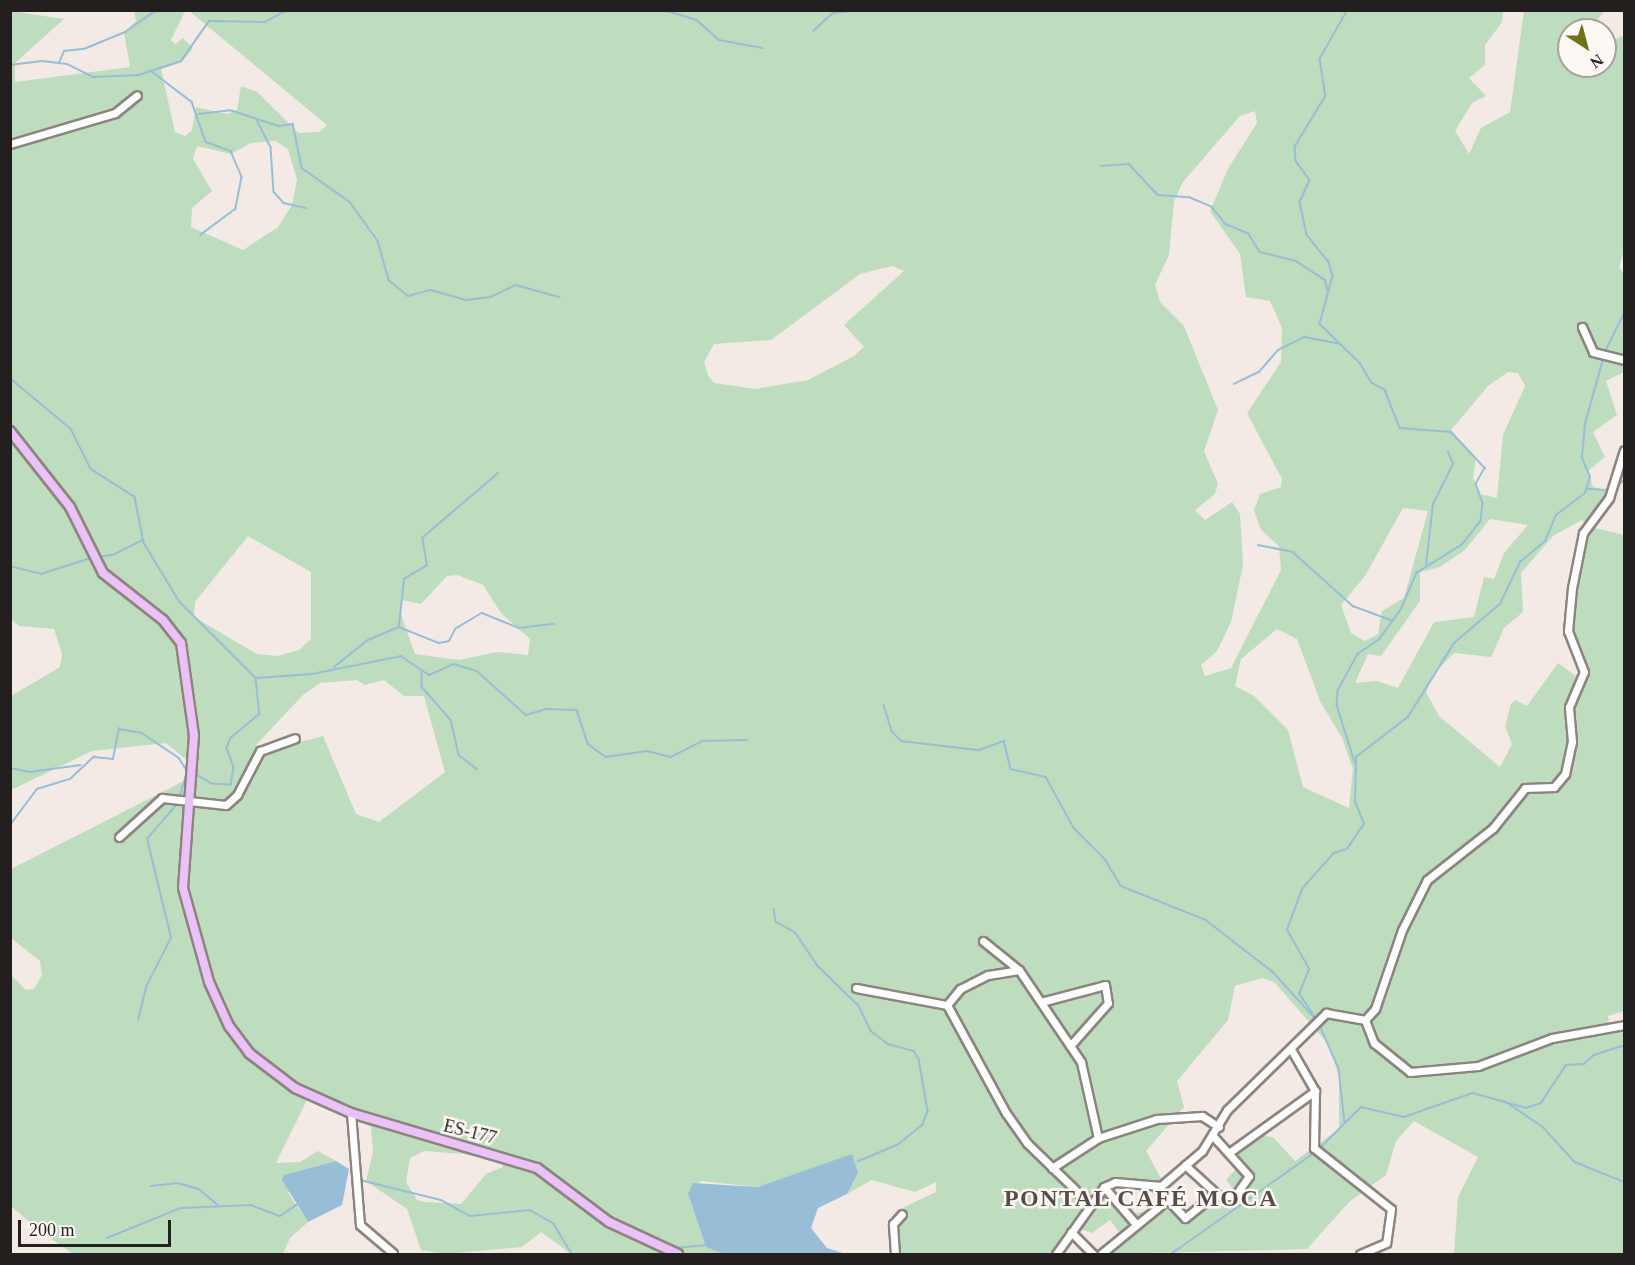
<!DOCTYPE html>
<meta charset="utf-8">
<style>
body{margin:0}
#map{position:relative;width:1635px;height:1265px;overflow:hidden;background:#f4eae5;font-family:Georgia,serif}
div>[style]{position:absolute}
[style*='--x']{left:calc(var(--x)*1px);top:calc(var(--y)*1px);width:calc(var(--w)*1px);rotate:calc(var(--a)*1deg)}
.green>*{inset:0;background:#bedcbe}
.water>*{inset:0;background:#97bed6}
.stream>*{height:1.5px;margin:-0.75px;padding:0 0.75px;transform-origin:0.75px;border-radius:0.75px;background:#97bed6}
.roads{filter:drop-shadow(2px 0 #8d847f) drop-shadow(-2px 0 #8d847f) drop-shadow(0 2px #8d847f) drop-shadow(0 -2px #8d847f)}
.minor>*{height:7px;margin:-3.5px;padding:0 3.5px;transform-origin:3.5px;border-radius:3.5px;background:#fff}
.major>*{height:8px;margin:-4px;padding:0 4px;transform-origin:4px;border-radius:4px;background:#ebc2f8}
span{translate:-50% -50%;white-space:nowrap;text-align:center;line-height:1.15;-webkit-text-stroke:5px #fef8f5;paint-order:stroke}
.street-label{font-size:18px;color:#231f1e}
.district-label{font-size:24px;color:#554d48;font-weight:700;letter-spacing:1.5px}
.frame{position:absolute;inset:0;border:12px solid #231f1e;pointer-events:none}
.north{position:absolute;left:1557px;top:18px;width:60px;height:60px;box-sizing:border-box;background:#fef8f5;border:2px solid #a6a19f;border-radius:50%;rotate:144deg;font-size:16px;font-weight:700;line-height:24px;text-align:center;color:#231f1e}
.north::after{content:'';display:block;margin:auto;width:21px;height:27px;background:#6f741c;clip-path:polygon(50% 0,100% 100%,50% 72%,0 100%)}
.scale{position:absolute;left:18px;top:1220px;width:153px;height:27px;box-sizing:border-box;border:3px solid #231f1e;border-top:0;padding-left:8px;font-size:18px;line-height:21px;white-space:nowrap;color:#231f1e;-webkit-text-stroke:4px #fef8f5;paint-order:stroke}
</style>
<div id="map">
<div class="green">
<i style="clip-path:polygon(evenodd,11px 11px,64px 19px,15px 63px,15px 82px,130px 67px,124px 33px,136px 21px,134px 11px,185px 11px,171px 40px,175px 44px,183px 38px,193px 48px,182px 62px,161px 69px,175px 132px,185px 136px,192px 130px,196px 107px,227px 114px,237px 110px,241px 86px,257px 92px,299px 133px,319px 132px,327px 125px,189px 11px,1503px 11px,1502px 22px,1485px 45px,1485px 65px,1469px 78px,1486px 96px,1472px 103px,1455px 131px,1469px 154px,1481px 128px,1510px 112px,1524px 11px,1604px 11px,1590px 30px,1569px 30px,1569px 66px,1605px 66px,1605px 44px,1624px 35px,1624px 250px,1619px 267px,1624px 274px,1624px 372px,1606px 381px,1617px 415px,1593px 432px,1605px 457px,1588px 471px,1593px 487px,1617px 492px,1595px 528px,1624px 535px,1624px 1011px,1608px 1016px,1610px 1032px,1624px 1029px,1624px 1254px,1454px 1254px,1458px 1197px,1478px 1157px,1414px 1121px,1396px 1141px,1386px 1175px,1349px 1202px,1307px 1249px,1108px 1254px,1123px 1237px,1110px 1220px,1092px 1233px,1069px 1225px,1050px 1254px,891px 1254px,888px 1223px,900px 1209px,936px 1192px,936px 1182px,915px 1192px,872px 1180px,847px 1194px,858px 1173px,817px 1167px,758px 1187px,701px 1181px,688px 1194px,706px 1247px,724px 1254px,571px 1254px,541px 1232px,522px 1247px,446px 1254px,421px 1250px,407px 1209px,366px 1181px,373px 1152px,371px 1127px,309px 1096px,276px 1163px,300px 1162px,318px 1151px,336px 1161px,307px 1169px,288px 1193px,308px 1222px,290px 1238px,283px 1254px,73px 1254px,36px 1228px,11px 1206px,10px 974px,26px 990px,34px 989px,42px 975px,40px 961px,11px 938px,11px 869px,186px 780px,188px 761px,166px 743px,92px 751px,11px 790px,11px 696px,60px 667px,62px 654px,54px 629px,19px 626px,11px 619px,11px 11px,1255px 111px,1257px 123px,1228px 169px,1210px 211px,1240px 254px,1246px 297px,1270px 301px,1282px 328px,1281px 362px,1247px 413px,1282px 479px,1281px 487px,1260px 494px,1254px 510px,1261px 530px,1279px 546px,1281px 570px,1231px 668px,1205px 676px,1201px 665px,1217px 651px,1231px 622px,1243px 565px,1240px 514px,1232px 502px,1205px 520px,1195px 510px,1215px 494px,1218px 484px,1204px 451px,1218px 410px,1184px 326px,1160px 302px,1155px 285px,1169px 255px,1174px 201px,1183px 182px,1240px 116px,1255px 111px,11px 11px,275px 141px,288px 149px,297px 180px,292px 205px,278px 227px,243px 250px,191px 227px,192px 208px,212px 191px,193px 159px,197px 146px,231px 154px,251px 143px,275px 141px,11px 11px,892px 266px,904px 271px,844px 325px,864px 347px,854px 356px,808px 380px,755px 389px,714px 383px,708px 375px,704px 362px,714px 344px,771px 340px,860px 274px,892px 266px,11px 11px,1508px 372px,1518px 373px,1525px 386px,1503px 435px,1497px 498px,1480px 494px,1473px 478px,1476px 457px,1451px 430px,1488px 386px,1508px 372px,11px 11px,1403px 508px,1428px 511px,1404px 598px,1382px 611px,1378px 634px,1365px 641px,1351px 633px,1341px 605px,1365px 576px,1403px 508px,11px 11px,1490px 519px,1528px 525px,1504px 553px,1494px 579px,1484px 577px,1474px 617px,1434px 622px,1398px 688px,1377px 681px,1355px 683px,1368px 654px,1381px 656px,1420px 601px,1420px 572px,1440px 567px,1465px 550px,1490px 519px,11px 11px,1582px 520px,1589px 527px,1570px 623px,1586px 670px,1581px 680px,1558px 663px,1527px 706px,1515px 700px,1511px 704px,1505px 726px,1512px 744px,1500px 767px,1439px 716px,1426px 692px,1433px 674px,1454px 653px,1491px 657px,1504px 628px,1523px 612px,1521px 573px,1553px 536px,1582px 520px,11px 11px,248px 536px,311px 572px,311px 639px,299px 650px,278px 656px,257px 654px,194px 617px,195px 602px,248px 536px,11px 11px,457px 575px,483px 585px,501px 613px,530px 639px,528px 655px,497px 652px,459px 660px,415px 654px,400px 612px,402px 600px,421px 604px,447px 576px,457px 575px,11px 11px,1277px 629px,1297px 639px,1320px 701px,1342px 738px,1353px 769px,1349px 808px,1303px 787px,1288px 730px,1254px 696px,1235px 686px,1241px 659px,1277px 629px,11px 11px,357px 680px,365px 685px,384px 680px,404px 696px,424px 696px,445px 772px,379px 822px,356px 814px,323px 736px,258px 753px,256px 745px,303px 695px,320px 683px,357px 680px,11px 11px,1262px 978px,1275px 983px,1330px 1046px,1339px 1076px,1339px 1129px,1295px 1161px,1274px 1138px,1261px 1134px,1237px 1149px,1239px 1165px,1226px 1180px,1238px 1195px,1224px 1202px,1213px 1196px,1184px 1217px,1169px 1206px,1132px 1214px,1118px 1209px,1107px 1194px,1111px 1186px,1163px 1182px,1146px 1151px,1184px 1107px,1177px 1081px,1228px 1020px,1235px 986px,1262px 978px,11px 11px,424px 1151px,463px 1154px,503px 1162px,503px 1167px,486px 1174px,461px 1204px,426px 1202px,417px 1200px,406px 1182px,410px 1158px,424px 1151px)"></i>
</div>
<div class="water">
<i style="clip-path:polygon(852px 1154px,858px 1173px,847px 1194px,818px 1208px,811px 1228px,827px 1248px,846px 1254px,724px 1254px,706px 1247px,688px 1194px,693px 1183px,758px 1187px)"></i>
<i style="clip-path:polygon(336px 1161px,349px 1169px,342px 1205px,308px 1222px,282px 1180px,284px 1175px)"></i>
</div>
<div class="stream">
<i style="--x:664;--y:10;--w:34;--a:17"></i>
<i style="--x:697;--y:20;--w:30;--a:42"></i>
<i style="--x:719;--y:40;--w:44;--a:10.5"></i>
<i style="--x:1348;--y:10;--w:56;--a:119.7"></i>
<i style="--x:1320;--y:59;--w:37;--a:81"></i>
<i style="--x:1326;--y:96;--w:60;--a:121.3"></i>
<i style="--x:1295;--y:147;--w:14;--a:86"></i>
<i style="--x:1296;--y:161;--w:24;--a:54"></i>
<i style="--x:1310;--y:180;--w:24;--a:114"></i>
<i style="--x:1300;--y:202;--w:34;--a:78"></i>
<i style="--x:1307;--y:235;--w:35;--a:51"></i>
<i style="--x:1329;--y:262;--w:15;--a:74"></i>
<i style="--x:1333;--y:276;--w:50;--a:105.2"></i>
<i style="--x:1320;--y:324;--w:56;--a:44.3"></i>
<i style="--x:1360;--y:363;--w:23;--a:59"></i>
<i style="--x:1372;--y:383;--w:15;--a:28"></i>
<i style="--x:1385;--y:390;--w:41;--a:68.5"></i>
<i style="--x:1400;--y:428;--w:51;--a:4.5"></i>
<i style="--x:1451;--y:432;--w:50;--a:46.6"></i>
<i style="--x:1485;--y:468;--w:18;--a:119"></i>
<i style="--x:1476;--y:484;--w:20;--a:70"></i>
<i style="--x:1483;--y:503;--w:18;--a:96"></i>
<i style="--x:1481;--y:521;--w:31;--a:128"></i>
<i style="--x:1462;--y:545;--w:53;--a:148.1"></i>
<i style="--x:1417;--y:573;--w:40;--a:113.4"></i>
<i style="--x:1401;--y:610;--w:37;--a:126"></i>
<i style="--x:1379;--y:640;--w:25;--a:146"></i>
<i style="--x:1358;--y:654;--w:42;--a:118.4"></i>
<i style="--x:1338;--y:691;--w:14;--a:94"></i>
<i style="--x:1337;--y:705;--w:60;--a:72.5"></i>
<i style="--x:813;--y:31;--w:27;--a:-42"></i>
<i style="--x:833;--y:13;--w:28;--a:-6"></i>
<i style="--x:59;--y:63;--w:13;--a:-67"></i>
<i style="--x:64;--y:51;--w:20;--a:-6"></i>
<i style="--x:84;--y:49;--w:44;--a:-22.5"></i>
<i style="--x:125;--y:32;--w:38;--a:-35"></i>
<i style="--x:10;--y:65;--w:32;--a:-7"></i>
<i style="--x:42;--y:61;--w:25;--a:7"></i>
<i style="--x:67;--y:64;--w:30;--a:26"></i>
<i style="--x:94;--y:77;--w:45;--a:-2.5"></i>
<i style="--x:139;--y:75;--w:44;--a:-18.4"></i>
<i style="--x:181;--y:61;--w:49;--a:-55"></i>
<i style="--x:209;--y:21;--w:56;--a:1"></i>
<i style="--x:265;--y:22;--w:26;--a:-28"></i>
<i style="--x:150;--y:70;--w:53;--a:37.3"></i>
<i style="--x:192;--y:102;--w:42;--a:70.7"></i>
<i style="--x:206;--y:142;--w:27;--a:20"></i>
<i style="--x:231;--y:151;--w:28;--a:67"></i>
<i style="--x:242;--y:177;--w:33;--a:101"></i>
<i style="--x:236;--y:209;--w:44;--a:143.4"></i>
<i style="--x:199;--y:114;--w:31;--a:-7"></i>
<i style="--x:230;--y:110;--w:52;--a:18.1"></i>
<i style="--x:279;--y:126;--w:14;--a:-8"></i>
<i style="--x:293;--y:124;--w:45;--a:78.4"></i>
<i style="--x:302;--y:168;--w:59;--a:35.3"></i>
<i style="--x:350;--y:202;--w:48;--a:54.3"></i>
<i style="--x:378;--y:241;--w:41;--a:74.2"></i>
<i style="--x:389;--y:280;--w:25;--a:40"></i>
<i style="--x:408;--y:296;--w:24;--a:-15"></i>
<i style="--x:431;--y:290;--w:36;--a:16"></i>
<i style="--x:466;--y:300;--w:25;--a:-7"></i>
<i style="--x:491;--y:297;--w:28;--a:-26"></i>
<i style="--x:516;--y:285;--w:45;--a:15.6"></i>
<i style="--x:256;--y:118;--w:33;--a:63"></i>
<i style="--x:271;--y:147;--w:45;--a:86.2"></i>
<i style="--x:274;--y:192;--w:15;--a:48"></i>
<i style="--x:284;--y:203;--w:22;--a:13"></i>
<i style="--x:1101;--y:166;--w:28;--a:-4"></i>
<i style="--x:1129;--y:164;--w:42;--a:46.9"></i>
<i style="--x:1158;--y:195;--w:31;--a:4"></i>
<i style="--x:1189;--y:197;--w:25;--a:23"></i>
<i style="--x:1212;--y:207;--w:22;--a:51"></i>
<i style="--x:1226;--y:224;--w:25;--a:23"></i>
<i style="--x:1249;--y:234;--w:21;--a:59"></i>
<i style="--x:1260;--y:252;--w:37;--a:14"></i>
<i style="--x:1296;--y:261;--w:35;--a:33"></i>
<i style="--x:1325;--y:280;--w:10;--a:73"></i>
<i style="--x:1605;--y:352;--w:43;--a:-64"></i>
<i style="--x:10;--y:378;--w:80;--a:39.9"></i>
<i style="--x:71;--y:429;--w:45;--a:63.4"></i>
<i style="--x:91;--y:469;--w:52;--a:32.5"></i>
<i style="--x:135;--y:497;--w:47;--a:78.9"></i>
<i style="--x:144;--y:543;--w:69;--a:58.6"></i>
<i style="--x:180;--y:602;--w:107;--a:45"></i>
<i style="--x:256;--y:678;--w:36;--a:84"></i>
<i style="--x:260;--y:714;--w:38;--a:140"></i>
<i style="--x:231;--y:738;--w:11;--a:112"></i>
<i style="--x:227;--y:748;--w:20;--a:70"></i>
<i style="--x:234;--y:767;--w:18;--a:99"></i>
<i style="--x:231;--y:785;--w:19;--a:-177"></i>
<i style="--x:212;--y:784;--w:20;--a:-150"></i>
<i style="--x:1234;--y:384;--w:28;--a:-26"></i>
<i style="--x:1259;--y:372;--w:29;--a:-49"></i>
<i style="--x:1278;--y:350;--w:30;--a:-26"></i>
<i style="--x:1305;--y:337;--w:36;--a:11"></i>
<i style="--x:1588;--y:489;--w:21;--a:3"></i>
<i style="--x:1614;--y:489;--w:13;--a:-42"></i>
<i style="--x:1258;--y:545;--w:36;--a:11"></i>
<i style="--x:1293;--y:552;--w:81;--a:42"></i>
<i style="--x:1353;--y:606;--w:40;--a:20.2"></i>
<i style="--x:98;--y:557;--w:15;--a:-8"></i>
<i style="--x:113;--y:555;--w:34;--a:-27"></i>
<i style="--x:1426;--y:565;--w:61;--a:-83.5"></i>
<i style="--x:1433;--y:504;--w:45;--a:-63.4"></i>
<i style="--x:1453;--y:464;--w:13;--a:-113"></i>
<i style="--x:10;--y:566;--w:32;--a:14"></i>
<i style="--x:41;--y:574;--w:52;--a:-17.7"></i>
<i style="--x:399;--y:626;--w:47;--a:-83.9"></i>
<i style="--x:404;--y:579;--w:27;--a:-31"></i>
<i style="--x:427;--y:565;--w:27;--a:-100"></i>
<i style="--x:422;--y:538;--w:100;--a:-40.5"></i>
<i style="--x:334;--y:667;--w:43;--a:-38.5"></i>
<i style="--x:368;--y:640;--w:34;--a:-23"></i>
<i style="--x:399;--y:627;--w:43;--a:21.8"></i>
<i style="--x:439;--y:643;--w:10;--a:-11"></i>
<i style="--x:449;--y:641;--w:13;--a:-63"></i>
<i style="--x:455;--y:629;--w:31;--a:-31"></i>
<i style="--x:482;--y:613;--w:40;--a:22"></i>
<i style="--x:519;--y:628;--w:35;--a:-7"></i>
<i style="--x:422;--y:672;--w:15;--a:90"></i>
<i style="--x:422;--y:687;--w:44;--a:48.7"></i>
<i style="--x:451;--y:720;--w:36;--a:77"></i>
<i style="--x:459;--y:755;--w:23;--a:38"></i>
<i style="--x:257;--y:678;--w:55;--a:-4.2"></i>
<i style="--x:312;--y:674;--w:91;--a:-11.4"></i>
<i style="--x:401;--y:656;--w:34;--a:34"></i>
<i style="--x:429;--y:675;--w:27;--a:-24"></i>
<i style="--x:454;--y:664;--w:24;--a:17"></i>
<i style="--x:477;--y:671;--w:66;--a:41.9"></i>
<i style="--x:526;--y:715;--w:22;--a:-16"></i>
<i style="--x:547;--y:709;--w:30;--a:2"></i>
<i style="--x:577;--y:710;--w:36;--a:72"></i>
<i style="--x:588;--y:744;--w:22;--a:36"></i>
<i style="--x:606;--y:757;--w:41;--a:-8.3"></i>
<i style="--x:647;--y:751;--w:25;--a:14"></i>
<i style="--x:671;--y:757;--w:35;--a:-27"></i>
<i style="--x:702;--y:741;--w:45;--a:-1.3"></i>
<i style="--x:884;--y:705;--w:27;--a:73"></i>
<i style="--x:892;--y:731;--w:13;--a:48"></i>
<i style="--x:901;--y:741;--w:79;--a:6.6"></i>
<i style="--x:979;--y:750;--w:27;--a:-20"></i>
<i style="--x:1004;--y:741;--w:29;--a:76"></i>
<i style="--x:1011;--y:769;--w:36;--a:13"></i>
<i style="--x:1046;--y:777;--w:58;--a:61.2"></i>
<i style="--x:1074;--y:828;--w:44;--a:45"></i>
<i style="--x:1105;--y:859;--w:31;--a:59"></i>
<i style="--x:1121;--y:886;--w:92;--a:21.8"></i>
<i style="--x:1206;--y:920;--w:85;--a:37.8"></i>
<i style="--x:1273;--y:972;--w:62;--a:47.6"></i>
<i style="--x:10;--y:768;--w:20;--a:11"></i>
<i style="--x:30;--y:772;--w:51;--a:-7.8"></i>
<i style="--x:180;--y:796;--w:25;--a:-74"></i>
<i style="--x:10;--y:825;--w:45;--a:-53.1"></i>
<i style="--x:37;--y:789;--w:34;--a:-17"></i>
<i style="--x:70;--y:779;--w:33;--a:-43"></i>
<i style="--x:94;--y:757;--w:19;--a:6"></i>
<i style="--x:113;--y:759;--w:31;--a:-79"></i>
<i style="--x:119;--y:729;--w:23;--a:10"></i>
<i style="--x:142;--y:733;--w:45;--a:34"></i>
<i style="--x:179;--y:758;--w:17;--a:57"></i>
<i style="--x:774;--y:909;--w:13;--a:81"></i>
<i style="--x:776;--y:922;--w:21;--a:28"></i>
<i style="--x:795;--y:932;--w:41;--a:55.9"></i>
<i style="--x:818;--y:966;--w:57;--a:44.3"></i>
<i style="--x:859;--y:1006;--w:28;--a:64"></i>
<i style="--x:871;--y:1031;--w:21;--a:37"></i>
<i style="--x:888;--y:1044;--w:27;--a:15"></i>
<i style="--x:914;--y:1051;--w:9;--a:58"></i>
<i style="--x:919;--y:1059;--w:53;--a:80.2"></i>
<i style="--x:928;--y:1111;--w:15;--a:110"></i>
<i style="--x:923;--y:1125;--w:32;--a:141"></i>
<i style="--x:898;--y:1145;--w:43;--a:157"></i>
<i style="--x:1316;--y:1019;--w:30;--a:-124"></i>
<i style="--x:1299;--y:994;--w:27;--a:-68"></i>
<i style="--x:1309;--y:969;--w:45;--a:-119.4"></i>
<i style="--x:1287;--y:930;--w:44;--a:-69.9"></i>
<i style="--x:1302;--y:889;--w:48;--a:-48.4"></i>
<i style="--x:1334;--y:853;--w:14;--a:-17"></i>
<i style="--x:1347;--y:849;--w:30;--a:-56"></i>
<i style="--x:1364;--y:824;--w:24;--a:-112"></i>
<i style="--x:1355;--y:802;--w:45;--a:-88.7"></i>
<i style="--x:1356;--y:757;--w:66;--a:-37.6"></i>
<i style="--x:1408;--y:717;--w:87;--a:-58.1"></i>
<i style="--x:1454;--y:643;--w:60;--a:-40.3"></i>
<i style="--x:1500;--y:604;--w:47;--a:-64.5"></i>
<i style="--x:1520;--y:562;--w:33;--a:-40"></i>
<i style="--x:1545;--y:541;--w:28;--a:-67"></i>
<i style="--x:1556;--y:515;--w:36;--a:-37"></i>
<i style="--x:1585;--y:493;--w:17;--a:-73"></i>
<i style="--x:1590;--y:477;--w:21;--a:-113"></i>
<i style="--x:1582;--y:458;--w:34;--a:-85"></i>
<i style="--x:1585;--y:424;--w:71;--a:-74.4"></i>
<i style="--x:138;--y:1020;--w:34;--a:-76"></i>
<i style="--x:146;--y:987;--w:55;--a:-63"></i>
<i style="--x:171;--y:938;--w:102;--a:-103.6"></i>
<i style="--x:147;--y:839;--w:48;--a:-49.3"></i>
<i style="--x:1319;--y:1023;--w:50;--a:66.5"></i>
<i style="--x:1339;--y:1069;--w:54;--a:83.7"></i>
<i style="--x:1505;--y:1101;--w:46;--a:34.4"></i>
<i style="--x:1543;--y:1127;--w:47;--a:47.6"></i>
<i style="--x:1575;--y:1162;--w:53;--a:22.2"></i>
<i style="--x:1320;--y:1148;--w:58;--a:-45"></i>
<i style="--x:1361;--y:1107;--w:44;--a:13.1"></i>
<i style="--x:1404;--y:1117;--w:73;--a:-19.2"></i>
<i style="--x:1473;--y:1093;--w:55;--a:15.8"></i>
<i style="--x:1526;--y:1108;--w:16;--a:-18"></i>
<i style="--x:1541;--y:1103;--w:45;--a:-56.7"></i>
<i style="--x:1566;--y:1065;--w:18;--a:-3"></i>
<i style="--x:1584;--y:1064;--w:13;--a:-42"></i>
<i style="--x:1594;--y:1055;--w:32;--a:-18"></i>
<i style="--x:360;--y:1180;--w:83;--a:13.9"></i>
<i style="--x:441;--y:1200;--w:33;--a:29"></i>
<i style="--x:470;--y:1216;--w:60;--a:-5.7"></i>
<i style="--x:530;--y:1210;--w:28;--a:30"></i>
<i style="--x:554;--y:1224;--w:35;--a:59"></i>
<i style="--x:151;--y:1186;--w:27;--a:-6"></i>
<i style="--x:178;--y:1183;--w:22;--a:16"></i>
<i style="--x:199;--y:1189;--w:25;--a:40"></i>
<i style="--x:107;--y:1238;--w:80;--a:-22.1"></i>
<i style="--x:181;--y:1208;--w:70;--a:-2.5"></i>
<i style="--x:251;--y:1205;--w:31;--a:21"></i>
<i style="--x:280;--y:1216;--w:23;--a:-34"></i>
<i style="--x:674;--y:1248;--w:34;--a:-5"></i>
<i style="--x:1171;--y:1254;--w:175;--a:-35.2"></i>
</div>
<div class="roads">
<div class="minor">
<i style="--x:10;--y:144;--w:109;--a:-16.4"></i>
<i style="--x:115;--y:113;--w:28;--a:-39"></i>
<i style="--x:1582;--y:327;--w:27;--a:66"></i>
<i style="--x:1593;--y:352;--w:32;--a:14"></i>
<i style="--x:119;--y:837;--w:58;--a:-42.2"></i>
<i style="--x:162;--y:798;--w:64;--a:6.2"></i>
<i style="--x:226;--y:805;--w:15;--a:-42"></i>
<i style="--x:237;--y:795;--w:50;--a:-62.4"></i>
<i style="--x:260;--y:751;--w:37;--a:-20"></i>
<i style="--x:983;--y:941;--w:46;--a:38.9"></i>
<i style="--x:1019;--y:970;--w:111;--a:56"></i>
<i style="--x:1081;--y:1062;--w:78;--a:77.4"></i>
<i style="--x:856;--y:988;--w:93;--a:10.6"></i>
<i style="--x:947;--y:1005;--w:21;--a:-51"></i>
<i style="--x:960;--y:989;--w:31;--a:-27"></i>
<i style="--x:988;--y:975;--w:31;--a:-9"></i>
<i style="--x:1041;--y:1002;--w:66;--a:-14.9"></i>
<i style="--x:1105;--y:985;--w:18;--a:81"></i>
<i style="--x:1108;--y:1003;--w:57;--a:131.5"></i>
<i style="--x:947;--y:1005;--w:123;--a:61.4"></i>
<i style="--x:1006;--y:1113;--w:37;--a:55"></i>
<i style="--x:1027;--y:1143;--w:88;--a:44.1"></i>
<i style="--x:1365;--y:1020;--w:15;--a:-48"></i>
<i style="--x:1375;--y:1009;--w:83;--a:-71.1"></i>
<i style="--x:1402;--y:930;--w:56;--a:-63.4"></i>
<i style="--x:1427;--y:880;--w:84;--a:-38.2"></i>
<i style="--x:1493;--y:828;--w:51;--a:-51.3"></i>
<i style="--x:1525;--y:788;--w:29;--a:-2"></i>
<i style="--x:1554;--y:787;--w:17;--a:-50"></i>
<i style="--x:1565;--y:774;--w:33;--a:-78"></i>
<i style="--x:1572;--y:742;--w:35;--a:-95"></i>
<i style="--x:1569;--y:707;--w:38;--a:-67"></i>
<i style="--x:1584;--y:672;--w:44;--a:-111.3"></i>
<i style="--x:1568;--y:631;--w:43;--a:-84.7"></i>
<i style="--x:1572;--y:588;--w:56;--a:-78.7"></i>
<i style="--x:1583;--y:533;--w:44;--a:-53.4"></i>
<i style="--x:1609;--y:498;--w:50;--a:-72.6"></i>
<i style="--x:1292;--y:1051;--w:46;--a:60.1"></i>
<i style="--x:1315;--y:1091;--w:57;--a:91"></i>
<i style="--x:1314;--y:1148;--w:98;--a:38.4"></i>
<i style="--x:1391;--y:1209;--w:34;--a:98"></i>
<i style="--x:1386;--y:1243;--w:28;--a:157"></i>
<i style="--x:351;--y:1113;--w:112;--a:85.4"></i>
<i style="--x:360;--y:1225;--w:43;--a:40.3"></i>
<i style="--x:1230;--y:1152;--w:105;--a:-35.7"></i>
<i style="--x:1185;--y:1165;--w:46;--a:42.4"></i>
<i style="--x:1052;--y:1168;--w:55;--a:-33.1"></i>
<i style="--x:1098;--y:1138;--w:62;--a:-17.9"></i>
<i style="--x:1157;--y:1119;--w:45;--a:-3.8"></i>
<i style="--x:1202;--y:1116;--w:20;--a:33"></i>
<i style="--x:1104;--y:1187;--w:48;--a:49.3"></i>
<i style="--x:1156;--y:1187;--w:42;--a:46.9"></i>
<i style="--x:1185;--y:1218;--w:35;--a:-39"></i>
<i style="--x:1212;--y:1196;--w:23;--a:0"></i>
<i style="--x:1235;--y:1196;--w:24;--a:-55"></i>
<i style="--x:1249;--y:1176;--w:52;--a:-131.9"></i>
<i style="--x:1071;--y:1232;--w:31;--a:45"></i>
<i style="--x:895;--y:1254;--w:30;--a:-94"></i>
<i style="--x:893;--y:1224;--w:13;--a:-48"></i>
<i style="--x:1056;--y:1254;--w:82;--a:-54.4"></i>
<i style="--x:1104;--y:1187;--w:12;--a:-24"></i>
<i style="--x:1115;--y:1182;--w:46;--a:5"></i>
<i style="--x:1161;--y:1186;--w:54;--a:-40.5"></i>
<i style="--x:1202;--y:1151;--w:48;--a:-58.6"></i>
<i style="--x:1227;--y:1110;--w:139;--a:-44.4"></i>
<i style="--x:1326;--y:1013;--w:40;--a:10"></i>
<i style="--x:1365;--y:1020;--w:25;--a:69"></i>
<i style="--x:1374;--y:1043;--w:46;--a:38.9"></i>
<i style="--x:1410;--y:1072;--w:68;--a:-5"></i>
<i style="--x:1478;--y:1066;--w:79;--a:-20.7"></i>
<i style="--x:1552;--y:1038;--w:73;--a:-10.2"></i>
<i style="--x:1101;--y:1254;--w:84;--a:-39.2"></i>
</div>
<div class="major">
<i style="--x:10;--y:431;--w:97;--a:51.7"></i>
<i style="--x:70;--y:507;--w:74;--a:63.4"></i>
<i style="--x:103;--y:573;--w:76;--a:38.1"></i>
<i style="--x:163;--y:620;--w:29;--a:52"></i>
<i style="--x:181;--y:643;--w:93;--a:82"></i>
<i style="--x:194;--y:735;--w:153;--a:94.1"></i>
<i style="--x:183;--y:888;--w:98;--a:74.5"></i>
<i style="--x:209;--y:982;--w:48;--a:65.6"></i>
<i style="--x:229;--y:1026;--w:34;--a:53"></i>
<i style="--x:249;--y:1053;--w:58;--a:37.3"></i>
<i style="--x:295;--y:1088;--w:61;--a:24.1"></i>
<i style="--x:351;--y:1113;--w:194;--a:16.5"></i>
<i style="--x:537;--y:1168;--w:90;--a:36.9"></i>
<i style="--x:609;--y:1222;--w:76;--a:24.9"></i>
</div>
</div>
<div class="street-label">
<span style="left:470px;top:1132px;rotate:14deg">ES-177</span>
</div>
<div class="district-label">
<span style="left:1141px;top:1199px">PONTAL CAFÉ MOCA</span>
</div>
<div class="frame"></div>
<div class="north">N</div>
<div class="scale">200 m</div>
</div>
